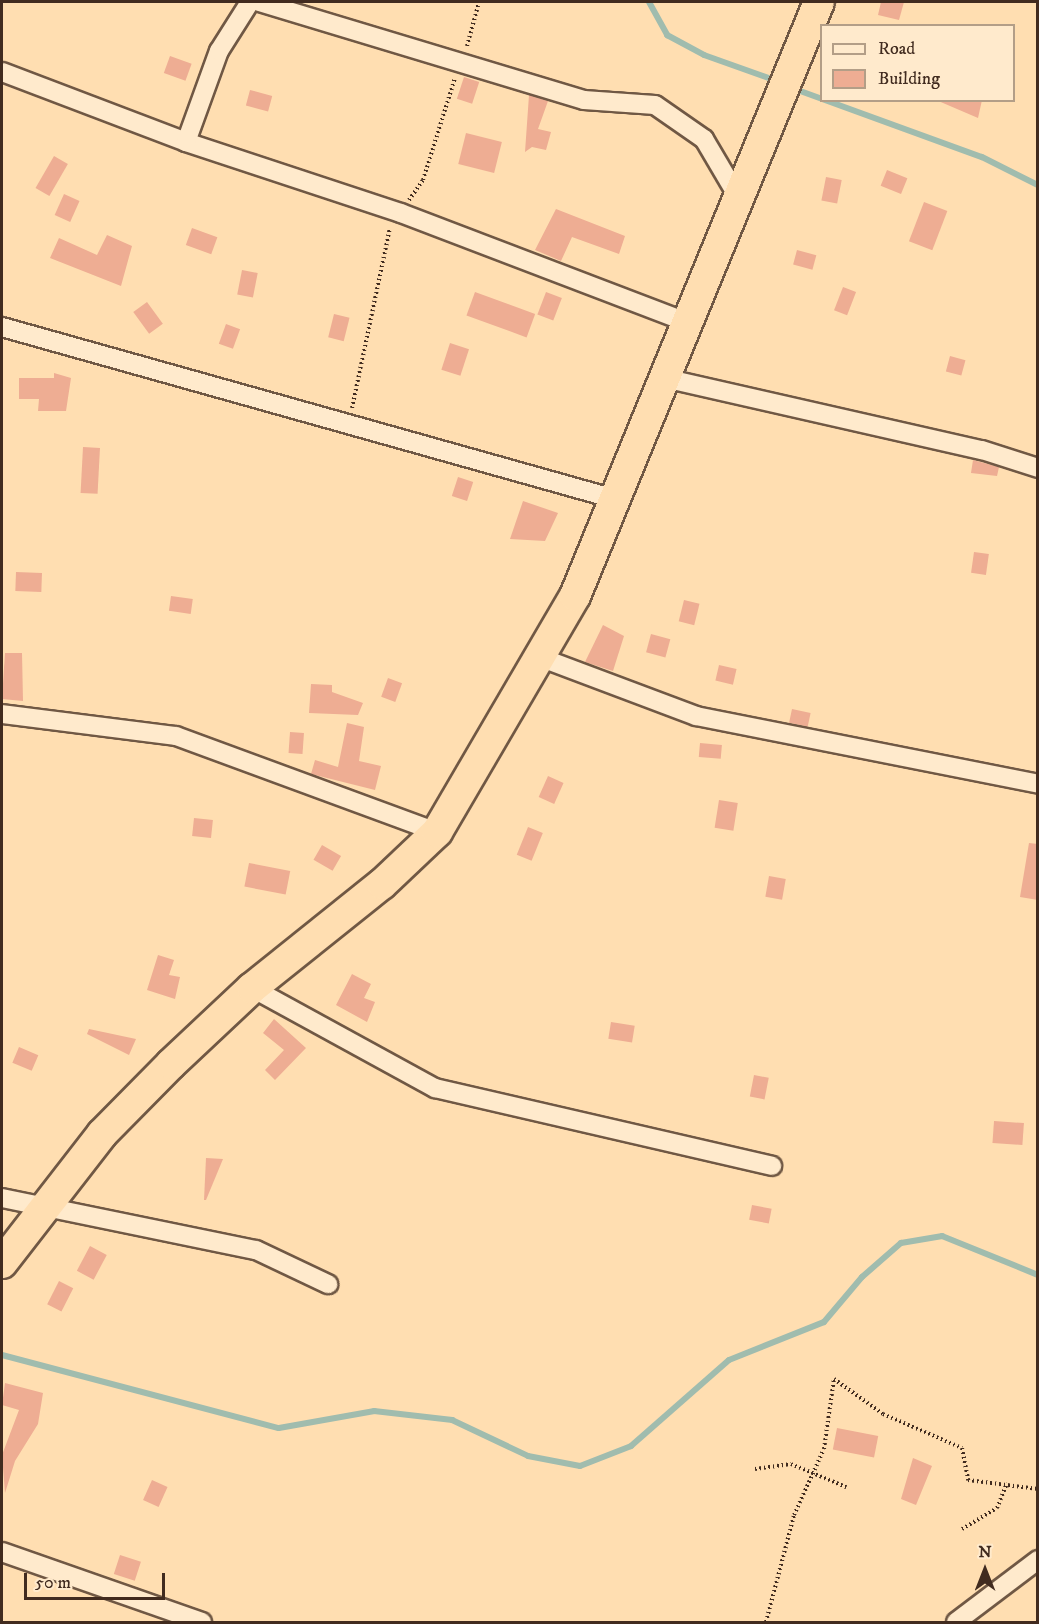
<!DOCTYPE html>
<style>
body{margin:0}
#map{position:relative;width:1039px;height:1624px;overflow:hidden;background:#ffdeb1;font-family:"IM FELL DW Pica",serif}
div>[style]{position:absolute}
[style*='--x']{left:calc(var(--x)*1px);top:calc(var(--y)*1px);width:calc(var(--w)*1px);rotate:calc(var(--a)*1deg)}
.stream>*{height:6px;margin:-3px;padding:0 3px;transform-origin:3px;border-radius:3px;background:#a0bcae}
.building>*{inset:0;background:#eead93;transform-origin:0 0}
.path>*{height:4px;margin-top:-2px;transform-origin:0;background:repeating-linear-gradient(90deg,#412b1f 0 1.5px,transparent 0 4.5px)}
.roads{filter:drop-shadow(2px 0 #705844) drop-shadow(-2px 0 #705844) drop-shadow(0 2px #705844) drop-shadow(0 -2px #705844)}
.minor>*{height:18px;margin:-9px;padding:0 9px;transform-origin:9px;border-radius:9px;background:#ffeacc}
.trunk>*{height:30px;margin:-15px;padding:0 15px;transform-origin:15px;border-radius:15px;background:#ffdeb1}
span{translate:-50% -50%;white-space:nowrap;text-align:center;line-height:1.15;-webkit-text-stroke:6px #ffeacc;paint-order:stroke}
.frame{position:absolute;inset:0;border:3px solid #412b1f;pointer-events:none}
.legend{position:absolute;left:820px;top:24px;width:195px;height:78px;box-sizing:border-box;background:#ffeacc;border:2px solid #b39e87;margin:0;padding:8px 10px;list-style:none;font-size:18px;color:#412b1f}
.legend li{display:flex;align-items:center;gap:12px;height:30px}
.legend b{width:30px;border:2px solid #b39e87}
.north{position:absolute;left:955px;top:1540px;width:60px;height:60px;-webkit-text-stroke:4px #ffeacc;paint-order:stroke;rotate:0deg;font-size:16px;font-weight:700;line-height:24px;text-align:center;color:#412b1f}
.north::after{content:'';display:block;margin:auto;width:21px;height:27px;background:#412b1f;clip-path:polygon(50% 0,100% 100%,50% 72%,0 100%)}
.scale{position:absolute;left:24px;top:1573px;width:141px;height:27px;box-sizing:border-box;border:3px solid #412b1f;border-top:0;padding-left:8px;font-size:18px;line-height:21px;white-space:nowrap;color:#412b1f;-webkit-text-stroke:4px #ffeacc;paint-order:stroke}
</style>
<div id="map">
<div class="stream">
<i style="--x:649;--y:2;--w:38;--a:61"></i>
<i style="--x:667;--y:35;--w:42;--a:28.4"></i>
<i style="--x:704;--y:55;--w:77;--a:19.6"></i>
<i style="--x:792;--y:88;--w:202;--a:20"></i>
<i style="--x:982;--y:157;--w:63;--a:26.6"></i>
<i style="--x:2;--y:1355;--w:286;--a:14.8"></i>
<i style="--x:279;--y:1428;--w:97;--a:-10.1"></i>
<i style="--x:374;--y:1411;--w:79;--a:6.6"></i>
<i style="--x:452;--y:1420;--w:84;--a:25.3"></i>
<i style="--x:528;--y:1456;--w:53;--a:10.9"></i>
<i style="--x:580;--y:1466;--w:55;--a:-21.4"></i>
<i style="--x:631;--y:1446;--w:130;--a:-41.3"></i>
<i style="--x:729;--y:1360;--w:102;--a:-21.8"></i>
<i style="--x:824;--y:1322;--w:59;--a:-49.8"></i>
<i style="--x:862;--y:1277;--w:52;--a:-41.1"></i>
<i style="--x:901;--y:1243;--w:42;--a:-9.7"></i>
<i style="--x:942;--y:1236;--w:104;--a:22.1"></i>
</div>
<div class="building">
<i style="clip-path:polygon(881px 2px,904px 2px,899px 20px,878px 15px)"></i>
<i style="left:170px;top:56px;width:23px;height:18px;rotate:20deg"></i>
<i style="left:464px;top:77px;width:16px;height:23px;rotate:18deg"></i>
<i style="left:250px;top:90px;width:23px;height:16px;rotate:15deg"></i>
<i style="clip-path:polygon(529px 95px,548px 101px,538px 129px,551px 132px,546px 150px,532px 147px,525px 152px)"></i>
<i style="clip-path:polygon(936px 100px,982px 100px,978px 118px)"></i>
<i style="left:466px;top:133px;width:37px;height:32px;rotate:14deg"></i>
<i style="left:54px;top:156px;width:16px;height:37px;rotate:30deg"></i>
<i style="left:887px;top:170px;width:22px;height:17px;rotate:22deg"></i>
<i style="left:826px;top:177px;width:16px;height:24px;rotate:11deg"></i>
<i style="left:64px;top:194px;width:17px;height:23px;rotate:24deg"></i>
<i style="left:924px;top:202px;width:25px;height:42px;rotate:21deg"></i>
<i style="clip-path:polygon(556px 209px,625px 236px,619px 254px,572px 237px,561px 261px,535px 250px)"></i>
<i style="left:192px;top:228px;width:27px;height:18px;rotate:20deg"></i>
<i style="clip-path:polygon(107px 235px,132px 246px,121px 286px,50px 258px,59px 238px,97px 255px)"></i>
<i style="left:797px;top:250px;width:20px;height:15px;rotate:15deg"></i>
<i style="left:242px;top:270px;width:16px;height:25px;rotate:11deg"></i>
<i style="left:843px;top:287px;width:14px;height:25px;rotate:21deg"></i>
<i style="left:475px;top:292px;width:64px;height:25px;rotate:20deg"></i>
<i style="left:546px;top:292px;width:17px;height:24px;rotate:21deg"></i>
<i style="left:147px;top:302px;width:27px;height:17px;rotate:54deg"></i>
<i style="left:334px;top:314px;width:16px;height:24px;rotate:14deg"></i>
<i style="left:226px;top:324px;width:15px;height:21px;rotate:20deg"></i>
<i style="left:450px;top:343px;width:20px;height:28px;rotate:18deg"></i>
<i style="left:950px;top:356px;width:16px;height:16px;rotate:15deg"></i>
<i style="clip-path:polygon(54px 373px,71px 378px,66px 411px,38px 411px,39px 399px,19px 399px,19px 378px,54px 378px)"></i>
<i style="left:83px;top:447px;width:17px;height:46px;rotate:3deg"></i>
<i style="clip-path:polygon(973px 460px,999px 467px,997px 476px,971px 473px)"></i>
<i style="left:458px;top:477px;width:16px;height:20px;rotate:18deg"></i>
<i style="clip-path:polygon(523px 501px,558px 513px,545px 541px,510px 539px)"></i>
<i style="left:974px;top:552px;width:15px;height:21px;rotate:8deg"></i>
<i style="left:16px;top:572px;width:26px;height:19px;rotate:2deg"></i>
<i style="left:171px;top:596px;width:22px;height:15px;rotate:8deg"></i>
<i style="left:684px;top:600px;width:16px;height:22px;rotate:14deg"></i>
<i style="clip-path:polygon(603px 625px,624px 636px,613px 671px,585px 662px)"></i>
<i style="left:651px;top:634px;width:20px;height:19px;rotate:15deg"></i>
<i style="clip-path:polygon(5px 653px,22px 653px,23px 701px,2px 699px)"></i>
<i style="left:719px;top:665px;width:18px;height:16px;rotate:13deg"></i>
<i style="left:388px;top:678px;width:15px;height:20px;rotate:20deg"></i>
<i style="clip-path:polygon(311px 684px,332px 685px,332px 692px,363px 703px,358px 715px,309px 713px)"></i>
<i style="left:792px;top:709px;width:19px;height:14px;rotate:12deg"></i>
<i style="clip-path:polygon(347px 723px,364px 727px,359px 761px,381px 766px,375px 790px,311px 774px,315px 760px,338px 767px)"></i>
<i style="left:290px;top:732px;width:14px;height:21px;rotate:4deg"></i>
<i style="left:700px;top:743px;width:22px;height:14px;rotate:5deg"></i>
<i style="left:548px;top:776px;width:17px;height:23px;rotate:24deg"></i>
<i style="left:719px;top:800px;width:19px;height:28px;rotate:9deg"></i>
<i style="left:194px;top:818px;width:19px;height:18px;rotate:6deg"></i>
<i style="left:528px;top:827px;width:16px;height:30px;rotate:22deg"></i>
<i style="clip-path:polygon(1029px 843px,1038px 844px,1038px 900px,1020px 897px)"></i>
<i style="left:322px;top:845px;width:22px;height:17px;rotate:30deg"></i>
<i style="left:249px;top:863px;width:42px;height:24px;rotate:11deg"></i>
<i style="left:769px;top:876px;width:17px;height:21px;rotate:10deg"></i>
<i style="clip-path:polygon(158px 955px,174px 960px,169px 975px,180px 977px,175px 999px,147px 990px)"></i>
<i style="clip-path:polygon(352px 974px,371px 984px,364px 998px,375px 1002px,367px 1022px,336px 1005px)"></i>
<i style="clip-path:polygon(274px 1019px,306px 1048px,275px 1080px,265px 1070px,284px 1050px,263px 1033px)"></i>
<i style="left:611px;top:1022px;width:24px;height:17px;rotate:9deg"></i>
<i style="clip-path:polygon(89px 1029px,136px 1039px,129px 1055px,87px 1034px)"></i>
<i style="left:19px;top:1047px;width:21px;height:17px;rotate:23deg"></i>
<i style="left:754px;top:1075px;width:15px;height:22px;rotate:11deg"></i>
<i style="left:994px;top:1121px;width:30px;height:22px;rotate:4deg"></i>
<i style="clip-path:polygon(206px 1158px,223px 1159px,206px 1200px,204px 1200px)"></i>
<i style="left:752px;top:1205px;width:20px;height:15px;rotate:11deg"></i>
<i style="left:90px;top:1246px;width:19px;height:28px;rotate:28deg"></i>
<i style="left:59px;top:1281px;width:16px;height:26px;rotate:27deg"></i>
<i style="clip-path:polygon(5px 1383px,43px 1393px,38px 1424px,15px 1461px,5px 1493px,2px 1455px,19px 1410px,2px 1405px)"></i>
<i style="left:837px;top:1428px;width:42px;height:22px;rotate:11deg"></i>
<i style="clip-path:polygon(913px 1458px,932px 1466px,916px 1505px,901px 1499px)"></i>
<i style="left:152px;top:1480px;width:17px;height:22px;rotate:24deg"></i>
<i style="left:120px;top:1555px;width:22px;height:20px;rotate:18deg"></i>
</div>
<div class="path">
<i style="--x:467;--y:46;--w:46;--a:-74.7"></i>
<i style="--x:409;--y:200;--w:24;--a:-55"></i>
<i style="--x:423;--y:180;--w:107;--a:-72.6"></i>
<i style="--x:352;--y:408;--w:184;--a:-78.1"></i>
<i style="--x:755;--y:1469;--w:36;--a:-8"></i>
<i style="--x:791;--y:1464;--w:60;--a:22.7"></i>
<i style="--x:962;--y:1529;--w:41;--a:-31"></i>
<i style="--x:997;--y:1508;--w:27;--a:-68"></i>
<i style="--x:766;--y:1622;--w:111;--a:-75.3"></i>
<i style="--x:794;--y:1515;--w:72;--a:-65.6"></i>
<i style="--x:824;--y:1449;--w:71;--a:-81.9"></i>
<i style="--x:834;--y:1379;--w:60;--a:35.5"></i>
<i style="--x:883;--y:1414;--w:86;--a:23.3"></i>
<i style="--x:962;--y:1448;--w:33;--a:79"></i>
<i style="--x:968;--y:1480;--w:71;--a:7.3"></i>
</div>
<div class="roads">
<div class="minor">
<i style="--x:259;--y:2;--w:339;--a:16.8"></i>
<i style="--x:584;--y:100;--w:71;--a:4"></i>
<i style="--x:655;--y:105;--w:60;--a:34.8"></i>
<i style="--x:704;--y:139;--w:71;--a:59.5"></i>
<i style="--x:2;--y:72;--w:197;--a:20.8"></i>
<i style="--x:186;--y:142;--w:226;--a:18.3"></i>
<i style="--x:401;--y:213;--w:306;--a:20.9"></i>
<i style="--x:186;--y:142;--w:97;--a:-70.1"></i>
<i style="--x:219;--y:51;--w:58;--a:-57.7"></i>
<i style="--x:2;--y:327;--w:637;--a:15.67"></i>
<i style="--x:664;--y:378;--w:326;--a:12.8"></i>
<i style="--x:982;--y:450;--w:59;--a:17.8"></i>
<i style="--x:542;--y:658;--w:165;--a:20.6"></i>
<i style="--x:696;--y:716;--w:349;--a:11.2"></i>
<i style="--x:2;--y:714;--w:175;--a:7.2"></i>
<i style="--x:176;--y:736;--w:278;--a:20.2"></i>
<i style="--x:252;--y:988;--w:209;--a:28.7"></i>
<i style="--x:435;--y:1088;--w:346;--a:13"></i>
<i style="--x:2;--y:1198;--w:259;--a:11.6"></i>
<i style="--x:256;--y:1250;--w:80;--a:25.3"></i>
<i style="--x:2;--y:1552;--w:212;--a:19.3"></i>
<i style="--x:956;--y:1622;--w:103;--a:-37.1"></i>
</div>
<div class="trunk">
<i style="--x:2;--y:1263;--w:163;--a:-52.2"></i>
<i style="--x:102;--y:1134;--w:98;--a:-45.4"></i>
<i style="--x:171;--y:1064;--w:111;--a:-43.2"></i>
<i style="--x:252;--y:988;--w:166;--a:-38.7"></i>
<i style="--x:382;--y:884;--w:76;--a:-43.4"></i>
<i style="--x:437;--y:832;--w:273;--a:-59.7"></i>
<i style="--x:575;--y:596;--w:642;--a:-67.67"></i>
</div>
</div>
<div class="frame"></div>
<ul class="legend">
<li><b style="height:8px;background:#ffeacc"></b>Road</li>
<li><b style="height:16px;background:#eead93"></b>Building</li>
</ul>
<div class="north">N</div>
<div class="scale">50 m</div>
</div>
